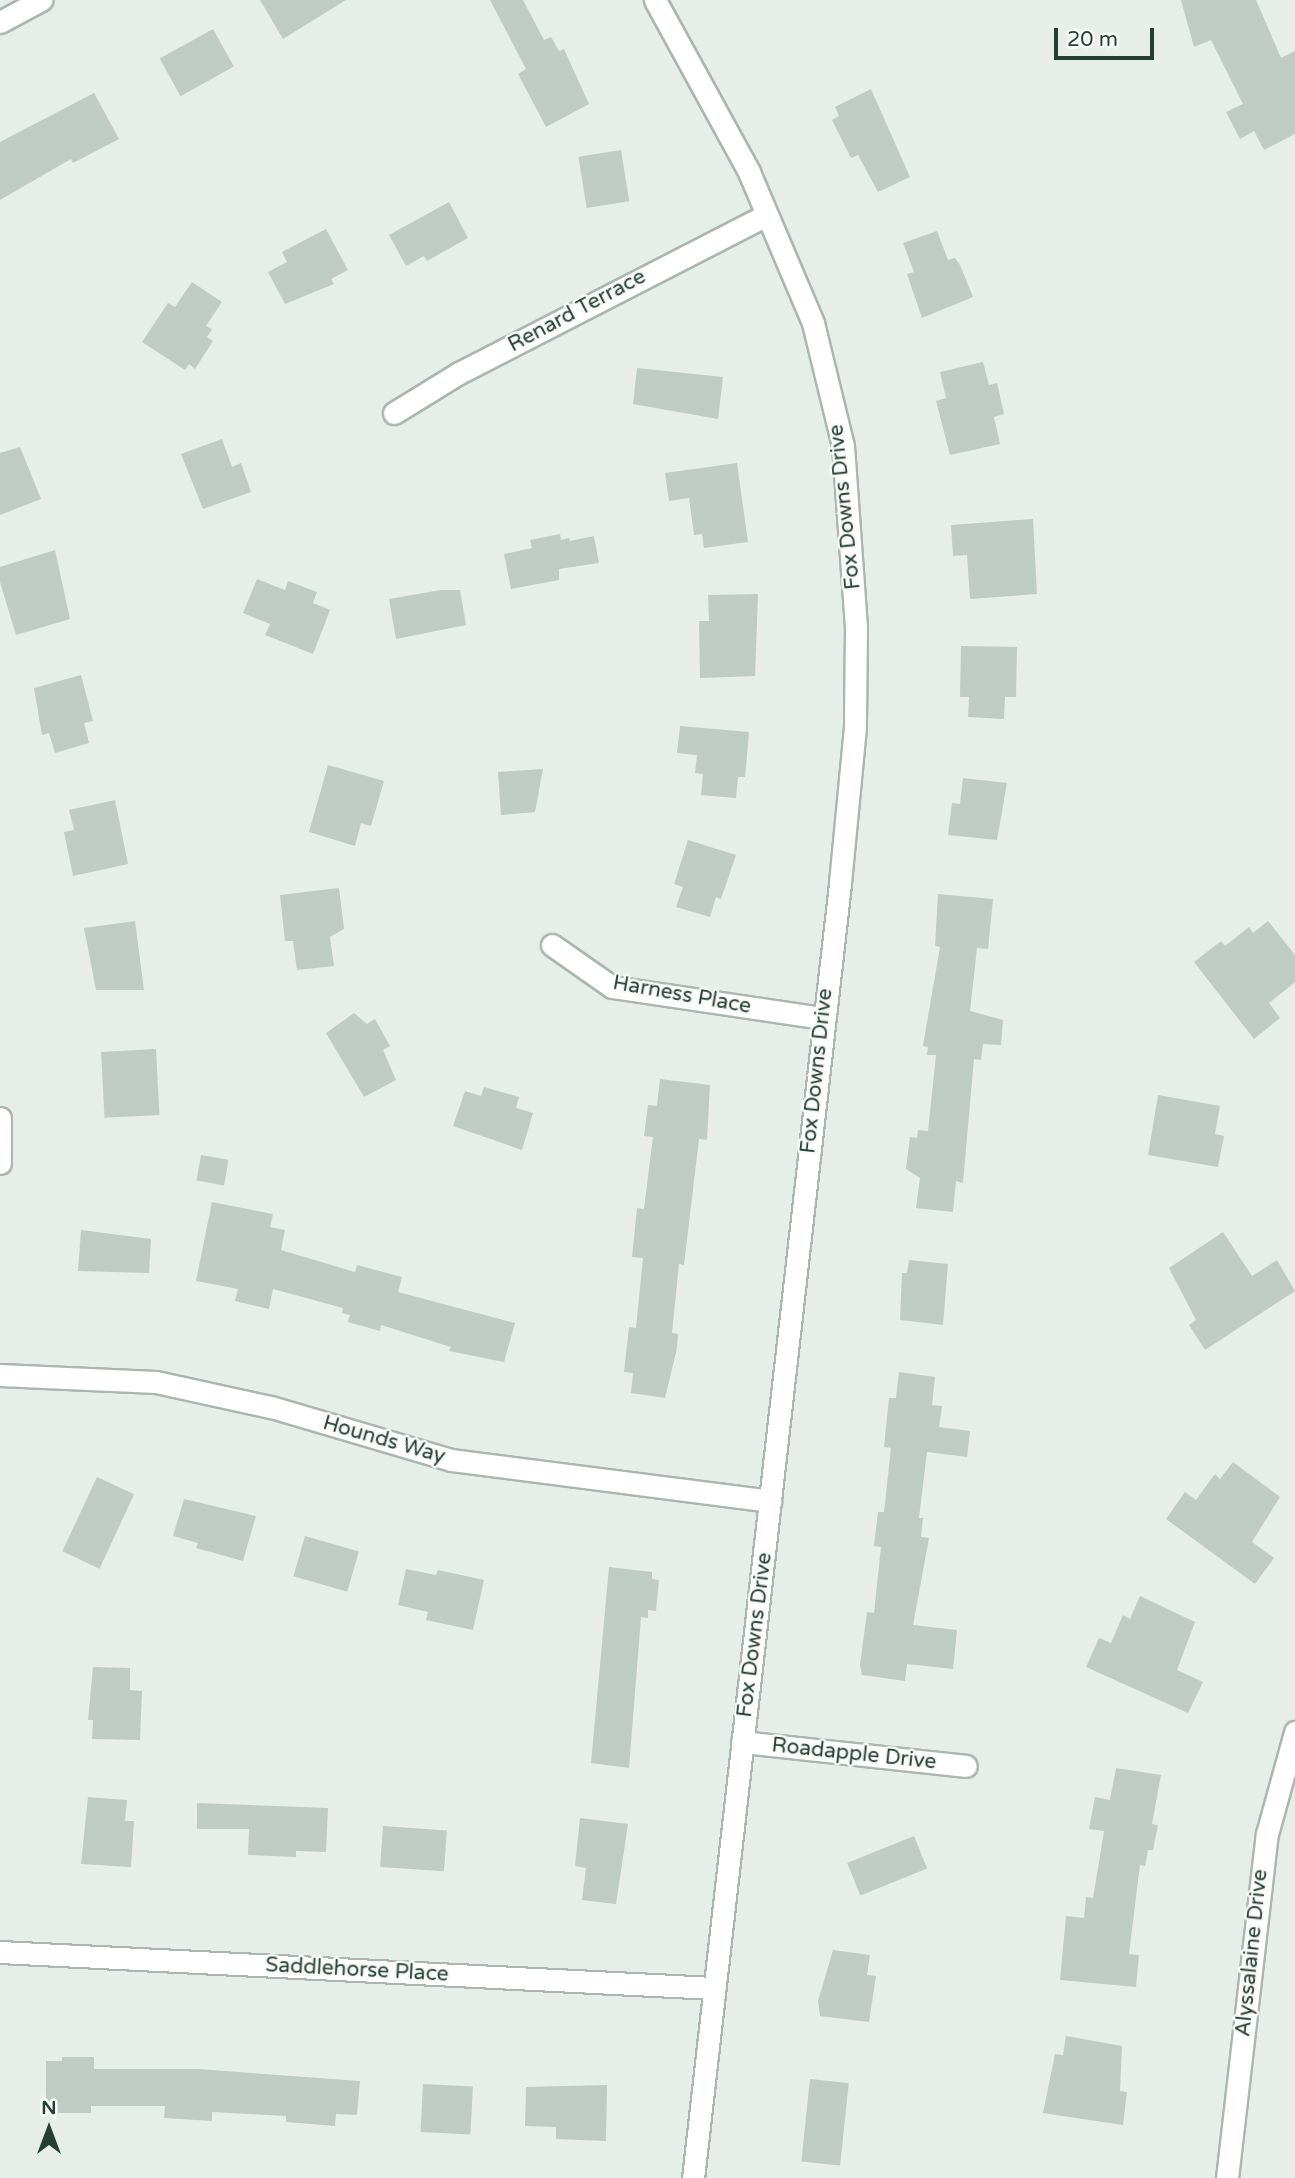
<!DOCTYPE html>
<style>
body{margin:0}
#map{position:relative;width:1295px;height:2178px;overflow:hidden;background:#e7eee9;font-family:"Varela Round",sans-serif}
div>[style]{position:absolute}
[style*='--x']{left:calc(var(--x)*1px);top:calc(var(--y)*1px);width:calc(var(--w)*1px);rotate:calc(var(--a)*1deg)}
.building>*{inset:0;background:#bfcbc5;transform-origin:0 0}
.roads{filter:drop-shadow(2px 0 #aab6af) drop-shadow(-2px 0 #aab6af) drop-shadow(0 2px #aab6af) drop-shadow(0 -2px #aab6af)}
.minor>*{height:21px;margin:-10.5px;padding:0 10.5px;transform-origin:10.5px;border-radius:10.5px;background:#fff}
span{translate:-50% -50%;white-space:nowrap;text-align:center;line-height:1.15;-webkit-text-stroke:5px #f7faf8;paint-order:stroke}
.street-label{font-size:21px;color:#273e34}
.north{position:absolute;left:14px;top:2094px;width:70px;height:70px;-webkit-text-stroke:5px #f7faf8;paint-order:stroke;rotate:0deg;font-size:19px;font-weight:700;line-height:28px;text-align:center;color:#273e34}
.north::after{content:'';display:block;margin:auto;width:24px;height:32px;background:#273e34;clip-path:polygon(50% 0,100% 100%,50% 72%,0 100%)}
.scale{position:absolute;left:1054px;top:28px;width:100px;height:32px;box-sizing:border-box;border:4px solid #273e34;border-top:0;padding-left:9px;font-size:21px;line-height:24px;white-space:nowrap;color:#273e34;-webkit-text-stroke:5px #f7faf8;paint-order:stroke}
</style>
<div id="map">
<div class="building">
<i style="clip-path:polygon(260px 0,346px 0,283px 39px)"></i>
<i style="clip-path:polygon(490px 0,523px 0,544px 40px,551px 37px,559px 51px,564px 49px,589px 104px,546px 127px,518px 74px,526px 69px)"></i>
<i style="clip-path:polygon(1181px 0,1256px 0,1281px 58px,1295px 51px,1295px 134px,1264px 150px,1254px 131px,1240px 139px,1226px 112px,1243px 104px,1211px 40px,1194px 47px)"></i>
<i style="left:213px;top:29px;width:43px;height:61px;rotate:61deg"></i>
<i style="clip-path:polygon(871px 89px,910px 177px,878px 192px,858px 155px,851px 158px,832px 120px,839px 116px,835px 107px)"></i>
<i style="clip-path:polygon(94px 93px,119px 139px,73px 163px,71px 159px,0 200px,0 142px)"></i>
<i style="left:621px;top:150px;width:52px;height:43px;rotate:81deg"></i>
<i style="clip-path:polygon(449px 202px,468px 238px,427px 261px,424px 256px,406px 266px,389px 235px)"></i>
<i style="clip-path:polygon(326px 229px,348px 270px,331px 279px,334px 284px,285px 304px,268px 272px,287px 262px,282px 252px)"></i>
<i style="clip-path:polygon(937px 231px,948px 260px,955px 258px,960px 265px,973px 297px,922px 318px,907px 274px,914px 272px,903px 243px)"></i>
<i style="clip-path:polygon(192px 282px,222px 302px,206px 326px,212px 329px,207px 337px,213px 341px,195px 369px,189px 364px,185px 370px,142px 342px,168px 303px,175px 307px)"></i>
<i style="clip-path:polygon(983px 362px,989px 385px,997px 383px,1004px 414px,994px 417px,1000px 444px,950px 455px,936px 401px,946px 398px,940px 372px)"></i>
<i style="clip-path:polygon(637px 368px,723px 377px,718px 419px,633px 404px)"></i>
<i style="clip-path:polygon(222px 439px,232px 467px,241px 463px,251px 492px,203px 509px,181px 454px)"></i>
<i style="clip-path:polygon(20px 447px,41px 499px,0 515px,0 453px)"></i>
<i style="clip-path:polygon(737px 463px,748px 542px,704px 548px,702px 534px,694px 535px,689px 498px,669px 501px,665px 473px)"></i>
<i style="clip-path:polygon(1033px 519px,1037px 594px,970px 599px,967px 555px,953px 556px,951px 525px)"></i>
<i style="clip-path:polygon(560px 534px,561px 540px,569px 538px,570px 541px,594px 536px,599px 563px,559px 569px,559px 580px,511px 589px,504px 554px,532px 548px,530px 540px)"></i>
<i style="clip-path:polygon(55px 550px,70px 619px,16px 635px,0 582px,0 567px)"></i>
<i style="clip-path:polygon(257px 579px,285px 590px,288px 581px,317px 592px,313px 603px,330px 610px,313px 654px,265px 635px,270px 624px,243px 613px)"></i>
<i style="clip-path:polygon(441px 590px,460px 590px,466px 625px,396px 639px,389px 599px)"></i>
<i style="clip-path:polygon(758px 594px,755px 676px,700px 678px,699px 621px,709px 621px,708px 595px)"></i>
<i style="clip-path:polygon(961px 646px,1017px 647px,1016px 697px,1005px 697px,1004px 719px,968px 717px,969px 697px,960px 697px)"></i>
<i style="clip-path:polygon(81px 675px,93px 721px,84px 723px,89px 743px,55px 753px,49px 733px,42px 735px,34px 688px)"></i>
<i style="clip-path:polygon(680px 726px,749px 732px,745px 777px,738px 777px,736px 798px,701px 795px,703px 774px,695px 773px,697px 755px,677px 753px)"></i>
<i style="clip-path:polygon(328px 765px,384px 781px,371px 826px,361px 823px,355px 846px,309px 832px)"></i>
<i style="clip-path:polygon(543px 769px,535px 812px,501px 815px,498px 772px)"></i>
<i style="clip-path:polygon(963px 778px,1007px 783px,997px 840px,948px 835px,952px 803px,960px 804px)"></i>
<i style="clip-path:polygon(115px 800px,128px 864px,73px 876px,64px 832px,74px 830px,69px 810px)"></i>
<i style="clip-path:polygon(688px 840px,736px 855px,721px 899px,716px 897px,710px 917px,676px 907px,683px 887px,674px 884px)"></i>
<i style="clip-path:polygon(339px 888px,344px 929px,330px 937px,334px 966px,297px 970px,293px 941px,285px 941px,280px 895px)"></i>
<i style="clip-path:polygon(938px 894px,993px 899px,988px 949px,977px 948px,970px 1011px,1003px 1020px,1001px 1045px,983px 1044px,981px 1060px,974px 1059px,963px 1183px,956px 1181px,953px 1212px,916px 1208px,920px 1178px,906px 1169px,910px 1137px,917px 1138px,918px 1130px,928px 1131px,936px 1055px,927px 1055px,928px 1047px,923px 1046px,940px 947px,935px 946px)"></i>
<i style="clip-path:polygon(135px 921px,144px 990px,96px 990px,84px 928px)"></i>
<i style="clip-path:polygon(1268px 921px,1295px 955px,1295px 982px,1269px 1003px,1280px 1018px,1254px 1039px,1194px 962px,1221px 941px,1225px 946px,1249px 927px,1253px 933px)"></i>
<i style="clip-path:polygon(354px 1013px,367px 1024px,375px 1019px,390px 1046px,383px 1050px,396px 1080px,364px 1097px,326px 1033px)"></i>
<i style="left:156px;top:1049px;width:66px;height:55px;rotate:87deg"></i>
<i style="clip-path:polygon(660px 1079px,710px 1085px,707px 1140px,699px 1139px,684px 1265px,679px 1264px,672px 1333px,678px 1334px,677px 1348px,665px 1398px,631px 1393px,633px 1373px,624px 1372px,629px 1327px,636px 1328px,643px 1258px,632px 1257px,637px 1208px,644px 1209px,653px 1137px,644px 1136px,648px 1105px,657px 1106px)"></i>
<i style="clip-path:polygon(484px 1087px,519px 1097px,516px 1108px,533px 1113px,522px 1150px,453px 1126px,465px 1091px,481px 1096px)"></i>
<i style="clip-path:polygon(1158px 1095px,1220px 1106px,1215px 1134px,1224px 1136px,1218px 1167px,1148px 1155px)"></i>
<i style="left:201px;top:1155px;width:28px;height:26px;rotate:10deg"></i>
<i style="clip-path:polygon(212px 1202px,273px 1214px,270px 1227px,285px 1230px,281px 1250px,355px 1272px,357px 1265px,402px 1277px,398px 1292px,515px 1323px,504px 1362px,449px 1351px,451px 1347px,381px 1325px,380px 1331px,348px 1322px,350px 1315px,342px 1313px,343px 1308px,273px 1289px,269px 1309px,235px 1301px,238px 1289px,196px 1281px)"></i>
<i style="clip-path:polygon(81px 1230px,151px 1239px,149px 1273px,78px 1271px)"></i>
<i style="clip-path:polygon(1223px 1232px,1252px 1276px,1277px 1260px,1295px 1291px,1205px 1350px,1189px 1325px,1196px 1320px,1169px 1268px)"></i>
<i style="clip-path:polygon(909px 1260px,948px 1264px,943px 1325px,900px 1320px,902px 1273px,907px 1273px)"></i>
<i style="clip-path:polygon(899px 1372px,935px 1377px,932px 1405px,942px 1406px,939px 1427px,970px 1431px,967px 1457px,927px 1452px,919px 1518px,923px 1518px,921px 1537px,929px 1538px,913px 1625px,957px 1630px,953px 1669px,907px 1664px,905px 1681px,862px 1675px,860px 1665px,867px 1612px,874px 1613px,881px 1547px,874px 1546px,878px 1512px,884px 1512px,891px 1448px,884px 1447px,889px 1398px,896px 1398px)"></i>
<i style="clip-path:polygon(1233px 1462px,1280px 1497px,1252px 1542px,1274px 1558px,1255px 1584px,1166px 1519px,1185px 1492px,1196px 1500px,1215px 1474px,1220px 1479px)"></i>
<i style="left:97px;top:1477px;width:41px;height:82px;rotate:25deg"></i>
<i style="clip-path:polygon(184px 1499px,256px 1516px,243px 1561px,196px 1548px,198px 1543px,173px 1536px)"></i>
<i style="left:305px;top:1536px;width:56px;height:42px;rotate:16deg"></i>
<i style="clip-path:polygon(609px 1567px,652px 1572px,652px 1579px,659px 1580px,656px 1611px,648px 1610px,648px 1618px,641px 1617px,629px 1768px,591px 1763px)"></i>
<i style="clip-path:polygon(406px 1569px,436px 1575px,438px 1570px,484px 1580px,473px 1630px,426px 1620px,428px 1612px,398px 1605px)"></i>
<i style="clip-path:polygon(1140px 1596px,1195px 1622px,1177px 1670px,1203px 1682px,1188px 1713px,1086px 1667px,1099px 1638px,1111px 1643px,1123px 1615px,1130px 1619px)"></i>
<i style="clip-path:polygon(93px 1667px,130px 1668px,130px 1690px,142px 1691px,140px 1740px,92px 1739px,93px 1720px,88px 1720px)"></i>
<i style="clip-path:polygon(1116px 1768px,1161px 1775px,1152px 1824px,1158px 1825px,1153px 1850px,1148px 1850px,1145px 1866px,1140px 1865px,1129px 1954px,1139px 1955px,1136px 1987px,1060px 1980px,1066px 1916px,1084px 1918px,1086px 1897px,1093px 1898px,1104px 1831px,1089px 1829px,1095px 1797px,1110px 1800px)"></i>
<i style="clip-path:polygon(88px 1797px,127px 1800px,125px 1821px,134px 1821px,131px 1867px,81px 1864px)"></i>
<i style="clip-path:polygon(197px 1803px,328px 1808px,326px 1852px,296px 1851px,296px 1857px,248px 1855px,249px 1829px,197px 1829px)"></i>
<i style="clip-path:polygon(580px 1818px,628px 1824px,616px 1904px,582px 1900px,586px 1868px,575px 1866px)"></i>
<i style="left:383px;top:1826px;width:64px;height:41px;rotate:4deg"></i>
<i style="left:914px;top:1836px;width:35px;height:72px;rotate:68deg"></i>
<i style="clip-path:polygon(833px 1950px,870px 1955px,867px 1975px,876px 1976px,869px 2022px,820px 2016px,818px 2001px)"></i>
<i style="clip-path:polygon(1066px 2036px,1122px 2046px,1120px 2091px,1127px 2092px,1123px 2125px,1043px 2113px,1055px 2054px,1063px 2055px)"></i>
<i style="clip-path:polygon(62px 2057px,94px 2057px,94px 2069px,198px 2069px,360px 2081px,357px 2115px,336px 2114px,335px 2126px,286px 2122px,286px 2116px,212px 2112px,212px 2121px,164px 2118px,165px 2106px,91px 2106px,91px 2113px,46px 2113px,46px 2061px,62px 2061px)"></i>
<i style="left:810px;top:2079px;width:39px;height:83px;rotate:6deg"></i>
<i style="left:423px;top:2084px;width:50px;height:48px;rotate:3deg"></i>
<i style="clip-path:polygon(607px 2085px,606px 2141px,556px 2139px,556px 2127px,525px 2126px,526px 2087px)"></i>
</div>
<div class="roads">
<div class="minor">
<i style="--x:655;--y:0;--w:196;--a:61.3"></i>
<i style="--x:749;--y:172;--w:164;--a:67"></i>
<i style="--x:813;--y:323;--w:127;--a:76.3"></i>
<i style="--x:843;--y:446;--w:180;--a:85.9"></i>
<i style="--x:856;--y:626;--w:101;--a:90.6"></i>
<i style="--x:855;--y:727;--w:158;--a:95.5"></i>
<i style="--x:840;--y:884;--w:1302;--a:96.48"></i>
<i style="--x:0;--y:22;--w:47;--a:-28.2"></i>
<i style="--x:394;--y:413;--w:76;--a:-31.6"></i>
<i style="--x:459;--y:373;--w:343;--a:-27.2"></i>
<i style="--x:552;--y:945;--w:73;--a:35"></i>
<i style="--x:612;--y:987;--w:213;--a:8.4"></i>
<i style="--x:0;--y:1118;--w:45;--a:90"></i>
<i style="--x:0;--y:1375;--w:156;--a:2.6"></i>
<i style="--x:156;--y:1382;--w:118;--a:12.3"></i>
<i style="--x:271;--y:1407;--w:188;--a:16.4"></i>
<i style="--x:451;--y:1460;--w:322;--a:7.3"></i>
<i style="--x:742;--y:1742;--w:225;--a:6.1"></i>
<i style="--x:0;--y:1952;--w:715;--a:2.89"></i>
<i style="--x:1227;--y:2178;--w:346;--a:-83.4"></i>
<i style="--x:1267;--y:1834;--w:106;--a:-74.6"></i>
</div>
</div>
<div class="street-label">
<span style="left:577px;top:311px;rotate:-28deg">Renard Terrace</span>
<span style="left:845px;top:507px;rotate:-96deg">Fox Downs Drive</span>
<span style="left:682px;top:995px;rotate:10deg">Harness Place</span>
<span style="left:817px;top:1071px;rotate:-84deg">Fox Downs Drive</span>
<span style="left:384px;top:1440px;rotate:16deg">Hounds Way</span>
<span style="left:755px;top:1635px;rotate:-83deg">Fox Downs Drive</span>
<span style="left:854px;top:1754px;rotate:6deg">Roadapple Drive</span>
<span style="left:1252px;top:1953px;rotate:-84deg">Alyssalaine Drive</span>
<span style="left:357px;top:1970px;rotate:3deg">Saddlehorse Place</span>
</div>
<div class="north">N</div>
<div class="scale">20 m</div>
</div>
